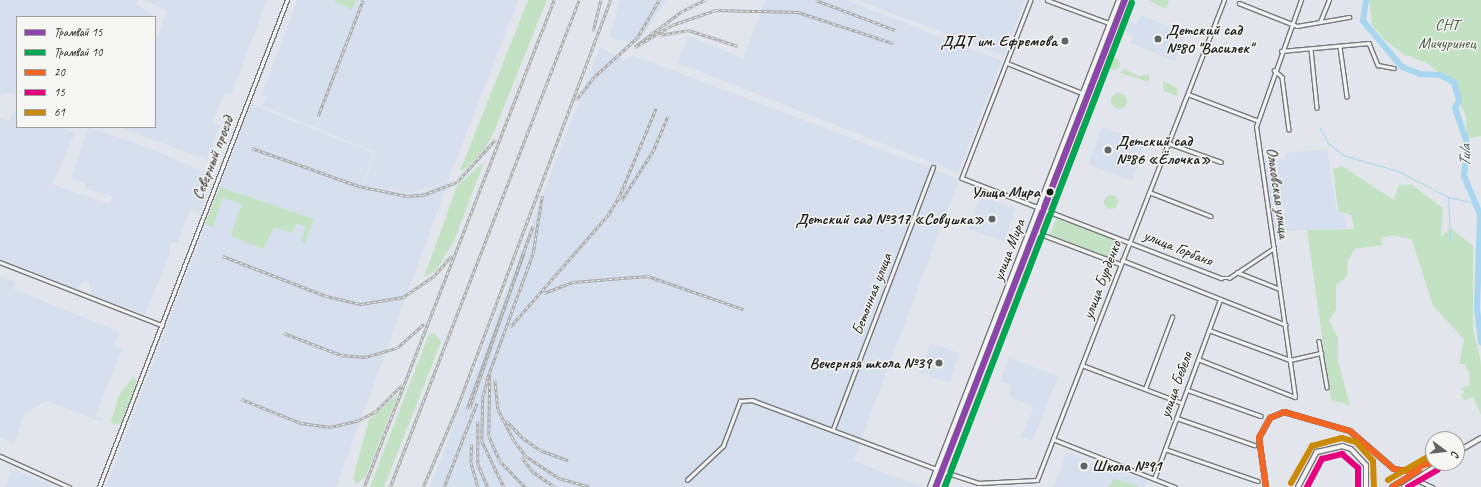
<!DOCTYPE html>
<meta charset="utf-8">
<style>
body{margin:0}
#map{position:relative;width:1481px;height:487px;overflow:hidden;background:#e2e6ec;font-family:Caveat,sans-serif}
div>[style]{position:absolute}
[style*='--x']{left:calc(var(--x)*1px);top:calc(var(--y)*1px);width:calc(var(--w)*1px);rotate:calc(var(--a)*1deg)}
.built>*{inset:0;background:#d6dfed;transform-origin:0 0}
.green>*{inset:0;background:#c3e2c3;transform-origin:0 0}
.round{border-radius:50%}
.stream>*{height:1px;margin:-0.5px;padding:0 0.5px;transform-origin:0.5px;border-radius:0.5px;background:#a7d6ee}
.river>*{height:6px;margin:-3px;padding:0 3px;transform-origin:3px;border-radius:3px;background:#a7d6ee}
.roads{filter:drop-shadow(1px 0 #75777a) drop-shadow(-1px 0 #75777a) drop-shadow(0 1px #75777a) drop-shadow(0 -1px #75777a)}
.street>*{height:2.5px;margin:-1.25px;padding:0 1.25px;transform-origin:1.25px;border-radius:1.25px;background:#f2f3f2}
.secondary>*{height:4px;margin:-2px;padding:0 2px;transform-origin:2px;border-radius:2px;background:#f2f3f2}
.primary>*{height:4px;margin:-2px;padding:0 2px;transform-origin:2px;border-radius:2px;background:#f2f3f2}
.rail>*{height:2.5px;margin-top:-1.25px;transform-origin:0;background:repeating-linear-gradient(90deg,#f6f6f2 0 3px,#a8a9a9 0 6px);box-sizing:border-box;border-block:1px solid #a8a9a9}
.bus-1>*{height:6px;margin:-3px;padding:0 3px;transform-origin:3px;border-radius:3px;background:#f26522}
.bus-2>*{height:6px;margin:-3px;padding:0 3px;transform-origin:3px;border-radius:3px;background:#e5007d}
.bus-3>*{height:6px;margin:-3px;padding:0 3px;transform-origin:3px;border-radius:3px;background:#cb8a06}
.tram-1>*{height:6px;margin:-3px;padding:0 3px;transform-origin:3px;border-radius:3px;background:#8e44ad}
.tram-2>*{height:6px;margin:-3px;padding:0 3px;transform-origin:3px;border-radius:3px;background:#00a651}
.dots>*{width:11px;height:11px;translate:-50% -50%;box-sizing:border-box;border:2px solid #f6f6f2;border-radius:50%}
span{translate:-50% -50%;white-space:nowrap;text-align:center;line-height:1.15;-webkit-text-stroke:3px #f6f6f2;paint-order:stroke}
.park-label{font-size:16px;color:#465644}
.poi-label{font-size:16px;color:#1c1c1c;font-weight:700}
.left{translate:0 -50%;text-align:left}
.right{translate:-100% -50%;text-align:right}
.street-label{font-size:16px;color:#1c1c1c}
.stop-label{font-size:16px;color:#1c1c1c;font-weight:700}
.water-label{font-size:17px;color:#445b66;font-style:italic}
.legend{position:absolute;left:16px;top:16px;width:140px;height:112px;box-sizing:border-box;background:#f6f6f2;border:1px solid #9f9f9c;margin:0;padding:5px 7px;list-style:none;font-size:12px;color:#1c1c1c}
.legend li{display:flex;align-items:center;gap:8px;height:20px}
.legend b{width:20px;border:1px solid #9f9f9c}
.north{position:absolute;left:1425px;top:431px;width:40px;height:40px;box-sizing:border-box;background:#f6f6f2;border:1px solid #9f9f9c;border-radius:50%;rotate:105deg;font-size:11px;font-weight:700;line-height:16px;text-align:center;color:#1c1c1c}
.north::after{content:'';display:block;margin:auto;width:14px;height:18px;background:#616365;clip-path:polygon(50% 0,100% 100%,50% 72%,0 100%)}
</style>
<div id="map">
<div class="built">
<i style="clip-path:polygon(0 0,138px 0,136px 4px,152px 14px,151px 17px,17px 17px,17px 101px,16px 96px,7px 92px,0 96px)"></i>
<i style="clip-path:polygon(144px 0,267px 0,231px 95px,224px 93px,213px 123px,220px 125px,207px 160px,122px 128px,155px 127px,155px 42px,167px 11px)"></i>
<i style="clip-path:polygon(297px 0,518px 0,449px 178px,443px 183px,410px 193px,364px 185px,375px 152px,262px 106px,266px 96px,262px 95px)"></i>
<i style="clip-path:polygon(620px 0,666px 0,644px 34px,634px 44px,609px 37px)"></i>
<i style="clip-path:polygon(766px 0,846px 0,1002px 61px,958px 173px,678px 63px,688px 36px,743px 58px)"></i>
<i style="clip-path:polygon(857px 0,1025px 0,1004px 56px)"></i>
<i style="clip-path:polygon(1141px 15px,1186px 33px,1175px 61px,1130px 43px,1133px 35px,1121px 30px,1125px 19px,1137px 24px)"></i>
<i style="clip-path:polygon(600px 47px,624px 60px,632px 55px,959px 179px,853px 461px,923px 487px,430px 487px)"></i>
<i style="clip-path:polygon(251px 104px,374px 153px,362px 186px,409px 194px,425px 192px,449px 180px,336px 487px,106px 487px)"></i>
<i style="clip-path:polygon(15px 109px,17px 127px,59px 127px,75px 133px,52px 184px,109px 204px,112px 196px,85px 188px,86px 184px,71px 178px,88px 127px,139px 144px,212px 175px,200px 214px,190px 210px,178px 242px,171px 243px,169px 257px,145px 314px,91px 295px,89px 282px,84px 281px,76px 289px,0 258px,0 118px,9px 121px)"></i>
<i style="left:1102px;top:127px;width:47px;height:40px;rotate:20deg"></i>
<i style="clip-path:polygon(1327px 149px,1337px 214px,1344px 213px,1347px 228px,1273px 232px,1262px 158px,1285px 160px,1285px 153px)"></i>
<i style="left:981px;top:196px;width:37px;height:35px;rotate:20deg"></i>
<i style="clip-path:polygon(0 277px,16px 282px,14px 289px,119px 332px,114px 346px,122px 349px,95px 416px,103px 419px,102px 422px,47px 401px,25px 413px,14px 443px,0 438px)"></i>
<i style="left:930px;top:343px;width:31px;height:31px;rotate:19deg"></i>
<i style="clip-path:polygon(1009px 357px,1058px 377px,1032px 441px,1021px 437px,1034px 407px,1008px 396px,1012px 385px,1000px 381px)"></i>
<i style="clip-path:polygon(1067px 452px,1147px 481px,1145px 487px,1053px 487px)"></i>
<i style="clip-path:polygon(12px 469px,39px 480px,56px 487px,5px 487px)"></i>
</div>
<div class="green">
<i style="clip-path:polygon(356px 0,352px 10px,334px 1px,335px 0)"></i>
<i style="clip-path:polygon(528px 0,547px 0,493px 134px,484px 150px,463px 171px,460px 169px,464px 161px)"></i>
<i style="clip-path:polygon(1148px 0,1167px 0,1169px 1px,1166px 9px)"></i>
<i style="clip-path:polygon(1369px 0,1481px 0,1481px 136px,1467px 139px,1466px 117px,1450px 81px,1427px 63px,1403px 54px,1386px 41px,1372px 25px)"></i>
<i class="round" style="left:1108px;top:58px;width:12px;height:12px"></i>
<i style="clip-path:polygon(1124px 69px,1139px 76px,1149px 74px,1149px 82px,1120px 73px)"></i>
<i style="clip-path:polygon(1163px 81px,1177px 88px,1177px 96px,1164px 91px)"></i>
<i class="round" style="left:1111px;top:93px;width:16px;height:16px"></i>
<i style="clip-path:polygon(484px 162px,455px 239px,436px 271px,424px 277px,457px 186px)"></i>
<i style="clip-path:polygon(1342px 166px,1394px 200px,1399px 185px,1412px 185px,1443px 208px,1441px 237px,1451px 228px,1473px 246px,1473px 328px,1481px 363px,1481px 415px,1473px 397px,1464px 400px,1461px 394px,1465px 393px,1462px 388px,1470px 385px,1469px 372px,1464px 364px,1459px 364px,1464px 339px,1433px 306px,1412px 240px,1394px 235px,1381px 238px,1383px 245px,1355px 249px,1348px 260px,1347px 276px,1336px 286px,1336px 310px,1329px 320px,1338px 338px,1338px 361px,1350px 405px,1331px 400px,1307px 230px,1354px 229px,1351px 215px,1338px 211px,1333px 169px)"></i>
<i style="clip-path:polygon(220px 187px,314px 219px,305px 243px,301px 241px,306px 227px,296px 223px,292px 233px,274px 227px,263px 249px,233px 237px,231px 233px,242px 204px,222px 198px,213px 227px,205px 224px)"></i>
<i class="round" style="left:1104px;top:195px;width:14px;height:14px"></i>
<i style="left:1057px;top:217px;width:70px;height:19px;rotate:21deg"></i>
<i style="clip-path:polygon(435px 333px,441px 342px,384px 487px,370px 487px,429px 334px)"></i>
<i style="clip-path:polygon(133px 377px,137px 381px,121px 423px,114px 424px,111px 421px,119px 395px)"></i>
<i style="clip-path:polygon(398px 394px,366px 476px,356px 484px,353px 478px,369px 420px)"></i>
<i style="clip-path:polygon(1114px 479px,1138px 486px,1138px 487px,1108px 487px)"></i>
</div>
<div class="stream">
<i style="--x:1320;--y:128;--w:17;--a:62"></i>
<i style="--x:1328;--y:143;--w:19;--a:39"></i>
<i style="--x:1343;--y:155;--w:57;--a:16.2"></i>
<i style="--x:1398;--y:171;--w:56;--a:27.5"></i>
<i style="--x:1448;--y:197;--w:27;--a:13"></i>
<i style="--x:1474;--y:203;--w:13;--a:61"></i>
<i style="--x:1448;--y:197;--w:44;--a:87.4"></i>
</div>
<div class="river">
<i style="--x:1366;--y:0;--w:21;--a:98"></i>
<i style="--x:1363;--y:21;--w:60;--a:49.7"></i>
<i style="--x:1402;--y:67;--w:19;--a:21"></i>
<i style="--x:1420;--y:74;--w:20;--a:3"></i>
<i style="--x:1440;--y:75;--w:16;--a:27"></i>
<i style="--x:1454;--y:82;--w:20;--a:75"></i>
<i style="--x:1459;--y:101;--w:8;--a:120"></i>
<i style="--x:1455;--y:108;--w:40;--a:71.1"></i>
<i style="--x:1468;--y:146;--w:30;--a:98"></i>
<i style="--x:1464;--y:176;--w:41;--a:67.2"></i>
<i style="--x:1480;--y:214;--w:95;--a:91.8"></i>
<i style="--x:1477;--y:309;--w:34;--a:83"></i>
</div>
<div class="roads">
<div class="street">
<i style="--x:1031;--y:0;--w:191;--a:111.2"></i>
<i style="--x:962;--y:178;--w:278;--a:21.1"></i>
<i style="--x:1221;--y:278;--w:8;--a:0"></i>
<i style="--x:1229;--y:278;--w:54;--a:-33.7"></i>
<i style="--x:1047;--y:0;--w:66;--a:20.4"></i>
<i style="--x:1239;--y:3;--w:62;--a:21.6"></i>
<i style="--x:1297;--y:26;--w:53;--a:-9.8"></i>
<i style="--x:1320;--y:22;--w:24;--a:-68"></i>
<i style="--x:1340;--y:47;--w:50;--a:82"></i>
<i style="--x:1311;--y:49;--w:59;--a:84.2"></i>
<i style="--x:1281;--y:51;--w:88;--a:-5.2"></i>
<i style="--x:1369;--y:43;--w:24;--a:68"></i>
<i style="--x:1378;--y:65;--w:16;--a:11"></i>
<i style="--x:1007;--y:63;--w:81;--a:21.8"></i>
<i style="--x:1274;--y:70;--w:11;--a:41"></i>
<i style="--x:1282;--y:77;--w:53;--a:82.5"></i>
<i style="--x:1188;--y:94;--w:73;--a:20.9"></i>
<i style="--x:1168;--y:143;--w:56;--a:19.7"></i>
<i style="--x:1149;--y:192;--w:66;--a:21.2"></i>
<i style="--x:1038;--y:233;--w:88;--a:20.7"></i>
<i style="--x:1122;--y:260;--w:176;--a:21.6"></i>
<i style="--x:0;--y:262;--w:174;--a:21.3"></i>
<i style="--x:1237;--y:272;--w:46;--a:21.6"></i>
<i style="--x:1209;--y:330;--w:86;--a:20.3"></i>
<i style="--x:1290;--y:360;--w:32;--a:-13"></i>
<i style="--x:1319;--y:341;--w:47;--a:80.1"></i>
<i style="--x:1198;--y:359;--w:104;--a:21.4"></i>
<i style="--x:1295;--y:397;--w:273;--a:-98.2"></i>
<i style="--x:1256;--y:127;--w:135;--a:-70.5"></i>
<i style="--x:1082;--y:365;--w:107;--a:20.8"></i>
<i style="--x:1145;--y:389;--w:77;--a:-69.4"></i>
<i style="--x:1188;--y:390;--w:77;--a:19.6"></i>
<i style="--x:1177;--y:418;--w:82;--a:19.3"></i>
<i style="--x:833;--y:429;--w:280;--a:-69.1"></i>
<i style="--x:1053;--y:439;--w:131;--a:21.5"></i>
<i style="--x:1165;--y:449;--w:98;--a:19"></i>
<i style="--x:0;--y:456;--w:76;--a:24.2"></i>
<i style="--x:945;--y:472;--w:35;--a:18"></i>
<i style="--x:978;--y:483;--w:59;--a:-2.9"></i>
<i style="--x:1037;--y:480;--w:515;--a:-68.71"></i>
<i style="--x:1154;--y:479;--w:191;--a:-69.8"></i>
<i style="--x:687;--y:480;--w:50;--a:-43.4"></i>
<i style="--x:723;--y:446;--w:48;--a:-69.3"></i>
<i style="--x:740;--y:401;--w:12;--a:-5"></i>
<i style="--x:752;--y:400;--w:197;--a:20.5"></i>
<i style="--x:1417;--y:480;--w:17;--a:25"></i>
<i style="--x:99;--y:487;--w:522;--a:-68.89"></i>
</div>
<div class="secondary">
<i style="--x:930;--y:487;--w:522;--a:-68.79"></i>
<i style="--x:939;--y:487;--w:522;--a:-68.89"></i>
</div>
<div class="primary">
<i style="--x:1457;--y:452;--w:28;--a:-30"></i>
<i style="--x:1266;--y:487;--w:49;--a:-98.1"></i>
<i style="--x:1259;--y:438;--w:23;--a:-61"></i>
<i style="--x:1270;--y:418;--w:15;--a:-23"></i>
<i style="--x:1284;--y:412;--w:69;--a:16.1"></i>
<i style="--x:1350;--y:431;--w:58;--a:40.8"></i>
<i style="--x:1394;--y:469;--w:12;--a:9"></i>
<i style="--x:1406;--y:471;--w:28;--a:-18"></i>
<i style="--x:1298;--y:487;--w:40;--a:-62"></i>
<i style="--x:1317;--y:452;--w:26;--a:-13"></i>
<i style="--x:1342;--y:446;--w:9;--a:18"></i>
<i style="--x:1351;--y:449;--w:22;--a:47"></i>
<i style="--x:1366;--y:465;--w:22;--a:90"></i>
<i style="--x:1392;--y:487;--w:41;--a:-31"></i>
<i style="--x:1404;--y:487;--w:44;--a:-33"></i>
</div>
</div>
<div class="rail">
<i style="--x:706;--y:0;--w:25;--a:154"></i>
<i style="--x:683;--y:11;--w:60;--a:143.1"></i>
<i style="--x:635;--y:47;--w:43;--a:-30.7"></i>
<i style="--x:672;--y:25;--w:46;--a:-18.8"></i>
<i style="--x:716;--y:10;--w:82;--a:1.4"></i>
<i style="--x:798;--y:12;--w:100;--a:18.1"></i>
<i style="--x:816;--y:0;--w:85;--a:20.8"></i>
<i style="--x:593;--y:31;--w:32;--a:-76"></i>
<i style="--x:660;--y:35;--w:28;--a:-10"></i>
<i style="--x:688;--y:30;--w:52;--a:17.7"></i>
<i style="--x:576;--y:100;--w:29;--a:-52"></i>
<i style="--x:594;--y:77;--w:58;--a:-42.2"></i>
<i style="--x:637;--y:38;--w:44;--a:-59.9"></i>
<i style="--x:318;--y:116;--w:124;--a:-68.8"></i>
<i style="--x:252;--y:148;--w:114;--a:19.6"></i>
<i style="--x:359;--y:186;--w:49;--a:11.8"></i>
<i style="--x:407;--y:196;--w:16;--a:-4"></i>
<i style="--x:423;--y:195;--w:36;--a:-21"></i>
<i style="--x:457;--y:182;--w:57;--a:-47.9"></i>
<i style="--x:621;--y:201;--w:59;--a:-57.4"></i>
<i style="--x:653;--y:151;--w:38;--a:-67"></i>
<i style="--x:223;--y:256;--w:110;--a:21.2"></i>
<i style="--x:326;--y:296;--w:36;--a:13"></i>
<i style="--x:361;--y:304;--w:43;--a:-9.5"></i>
<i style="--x:403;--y:297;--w:36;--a:-34"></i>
<i style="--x:433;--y:277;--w:28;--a:-49"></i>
<i style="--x:522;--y:256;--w:32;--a:-70"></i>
<i style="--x:544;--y:293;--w:31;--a:-21"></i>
<i style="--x:573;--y:282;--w:75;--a:-4.6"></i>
<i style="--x:648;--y:276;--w:101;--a:19.2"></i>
<i style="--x:510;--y:327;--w:149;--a:-48.8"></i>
<i style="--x:608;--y:215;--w:21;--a:-59"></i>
<i style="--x:619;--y:197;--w:96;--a:-67.4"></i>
<i style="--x:284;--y:333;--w:61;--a:21.1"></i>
<i style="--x:341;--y:355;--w:24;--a:5"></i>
<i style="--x:365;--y:357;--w:33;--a:-16"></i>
<i style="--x:397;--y:348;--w:36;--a:-42"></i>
<i style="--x:490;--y:374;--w:62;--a:90.9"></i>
<i style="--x:489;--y:436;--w:27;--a:66"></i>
<i style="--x:500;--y:461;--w:36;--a:46"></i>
<i style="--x:489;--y:375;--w:23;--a:105"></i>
<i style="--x:483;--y:397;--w:44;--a:91.3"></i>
<i style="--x:482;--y:441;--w:51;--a:64.4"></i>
<i style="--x:487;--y:379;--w:134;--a:-69.9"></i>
<i style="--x:533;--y:253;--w:58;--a:-81"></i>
<i style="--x:495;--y:380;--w:29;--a:84"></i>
<i style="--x:498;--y:409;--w:34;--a:63"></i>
<i style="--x:513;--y:439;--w:21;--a:53"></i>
<i style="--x:526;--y:456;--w:40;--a:34"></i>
<i style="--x:559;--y:478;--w:32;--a:16"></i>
<i style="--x:241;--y:399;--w:65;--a:21.8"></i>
<i style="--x:301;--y:423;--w:29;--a:8"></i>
<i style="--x:330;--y:427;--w:28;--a:-13"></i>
<i style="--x:357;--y:421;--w:20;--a:-27"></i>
<i style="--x:375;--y:412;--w:38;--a:-45"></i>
<i style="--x:467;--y:409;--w:167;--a:-70"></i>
<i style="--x:524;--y:252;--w:165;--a:109.1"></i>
<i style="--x:478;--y:421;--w:43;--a:90"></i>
<i style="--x:478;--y:464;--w:25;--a:67"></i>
<i style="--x:507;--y:421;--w:23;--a:47"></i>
<i style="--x:523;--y:438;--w:21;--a:35"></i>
<i style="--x:540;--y:450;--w:30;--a:20"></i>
<i style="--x:472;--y:444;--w:18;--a:93"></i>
<i style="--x:471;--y:462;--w:26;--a:74"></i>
<i style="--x:522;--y:457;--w:17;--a:54"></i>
<i style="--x:532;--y:471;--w:28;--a:35"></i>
<i style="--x:364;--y:487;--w:523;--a:-68.69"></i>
<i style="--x:390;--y:487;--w:522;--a:-68.79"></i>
<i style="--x:423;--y:487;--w:86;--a:-66.7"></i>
<i style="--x:457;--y:408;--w:436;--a:-69.4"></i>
<i style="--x:444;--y:487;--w:90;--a:-68.6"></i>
</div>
<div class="bus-1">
<i style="--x:1266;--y:487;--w:49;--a:-98.1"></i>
<i style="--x:1259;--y:438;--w:23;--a:-61"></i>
<i style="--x:1270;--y:418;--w:15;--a:-23"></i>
<i style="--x:1284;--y:412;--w:69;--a:16.1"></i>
<i style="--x:1350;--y:431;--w:58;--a:40.8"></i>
<i style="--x:1394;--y:469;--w:12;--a:9"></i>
<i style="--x:1406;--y:471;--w:28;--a:-18"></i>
<i style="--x:1392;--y:487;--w:32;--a:-32"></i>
</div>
<div class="bus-2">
<i style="--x:1307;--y:487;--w:32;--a:-62"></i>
<i style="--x:1322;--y:459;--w:21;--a:-14"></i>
<i style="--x:1342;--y:454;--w:21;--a:41"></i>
<i style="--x:1358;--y:468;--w:19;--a:90"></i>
<i style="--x:1408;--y:487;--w:34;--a:-30"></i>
</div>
<div class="bus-3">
<i style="--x:1388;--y:480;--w:48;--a:-30.3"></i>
<i style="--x:1291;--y:483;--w:43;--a:-60.4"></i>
<i style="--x:1312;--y:446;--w:31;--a:-15"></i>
<i style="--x:1342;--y:438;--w:15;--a:16"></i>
<i style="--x:1356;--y:442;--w:25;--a:48"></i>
<i style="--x:1373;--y:461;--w:26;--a:88"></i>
</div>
<div class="tram-1">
<i style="--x:936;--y:487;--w:522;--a:-68.79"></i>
</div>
<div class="tram-2">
<i style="--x:945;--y:487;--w:519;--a:-68.88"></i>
</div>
<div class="dots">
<i style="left:1158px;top:39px;background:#616365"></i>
<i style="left:1065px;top:41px;background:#616365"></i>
<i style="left:1108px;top:150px;background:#616365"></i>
<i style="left:1050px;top:192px;background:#1c1c1c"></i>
<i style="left:992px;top:219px;background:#616365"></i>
<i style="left:939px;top:363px;background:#616365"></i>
<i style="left:1084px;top:466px;background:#616365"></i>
</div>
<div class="park-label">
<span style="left:1447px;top:34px">СНТ<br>Мичуринец</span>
</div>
<div class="poi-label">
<span class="left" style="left:1166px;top:39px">Детский сад<br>№80 "Василек"</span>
<span class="right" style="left:1057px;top:41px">ДДТ им. Ефремова</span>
<span class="left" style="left:1116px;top:150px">Детский сад<br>№86 «Ёлочка»</span>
<span class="right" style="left:984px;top:219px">Детский сад №317 «Совушка»</span>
<span class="right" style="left:931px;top:363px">Вечерняя школа №39</span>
<span class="left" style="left:1092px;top:466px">Школа №91</span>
</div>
<div class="street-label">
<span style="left:213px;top:158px;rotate:-69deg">Северный проезд</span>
<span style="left:1278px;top:193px;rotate:82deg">Ольховская улица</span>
<span style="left:1178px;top:248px;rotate:22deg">улица Горбаня</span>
<span style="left:1009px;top:250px;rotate:-69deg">улица Мира</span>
<span style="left:1102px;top:280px;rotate:-69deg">улица Бурденко</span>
<span style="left:872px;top:294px;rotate:-69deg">Бетонная улица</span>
<span style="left:1176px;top:385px;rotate:-70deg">улица Бебеля</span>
</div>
<div class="stop-label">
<span class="right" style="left:1040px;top:192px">Улица Мира</span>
</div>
<div class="water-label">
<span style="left:1465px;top:156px;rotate:-89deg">Tula</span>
</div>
<ul class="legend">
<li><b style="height:5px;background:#8e44ad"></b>Трамвай 15</li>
<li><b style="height:5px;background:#00a651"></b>Трамвай 10</li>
<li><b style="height:5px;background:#f26522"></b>20</li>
<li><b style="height:5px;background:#e5007d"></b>15</li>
<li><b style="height:5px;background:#cb8a06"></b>61</li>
</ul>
<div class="north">С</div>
</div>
